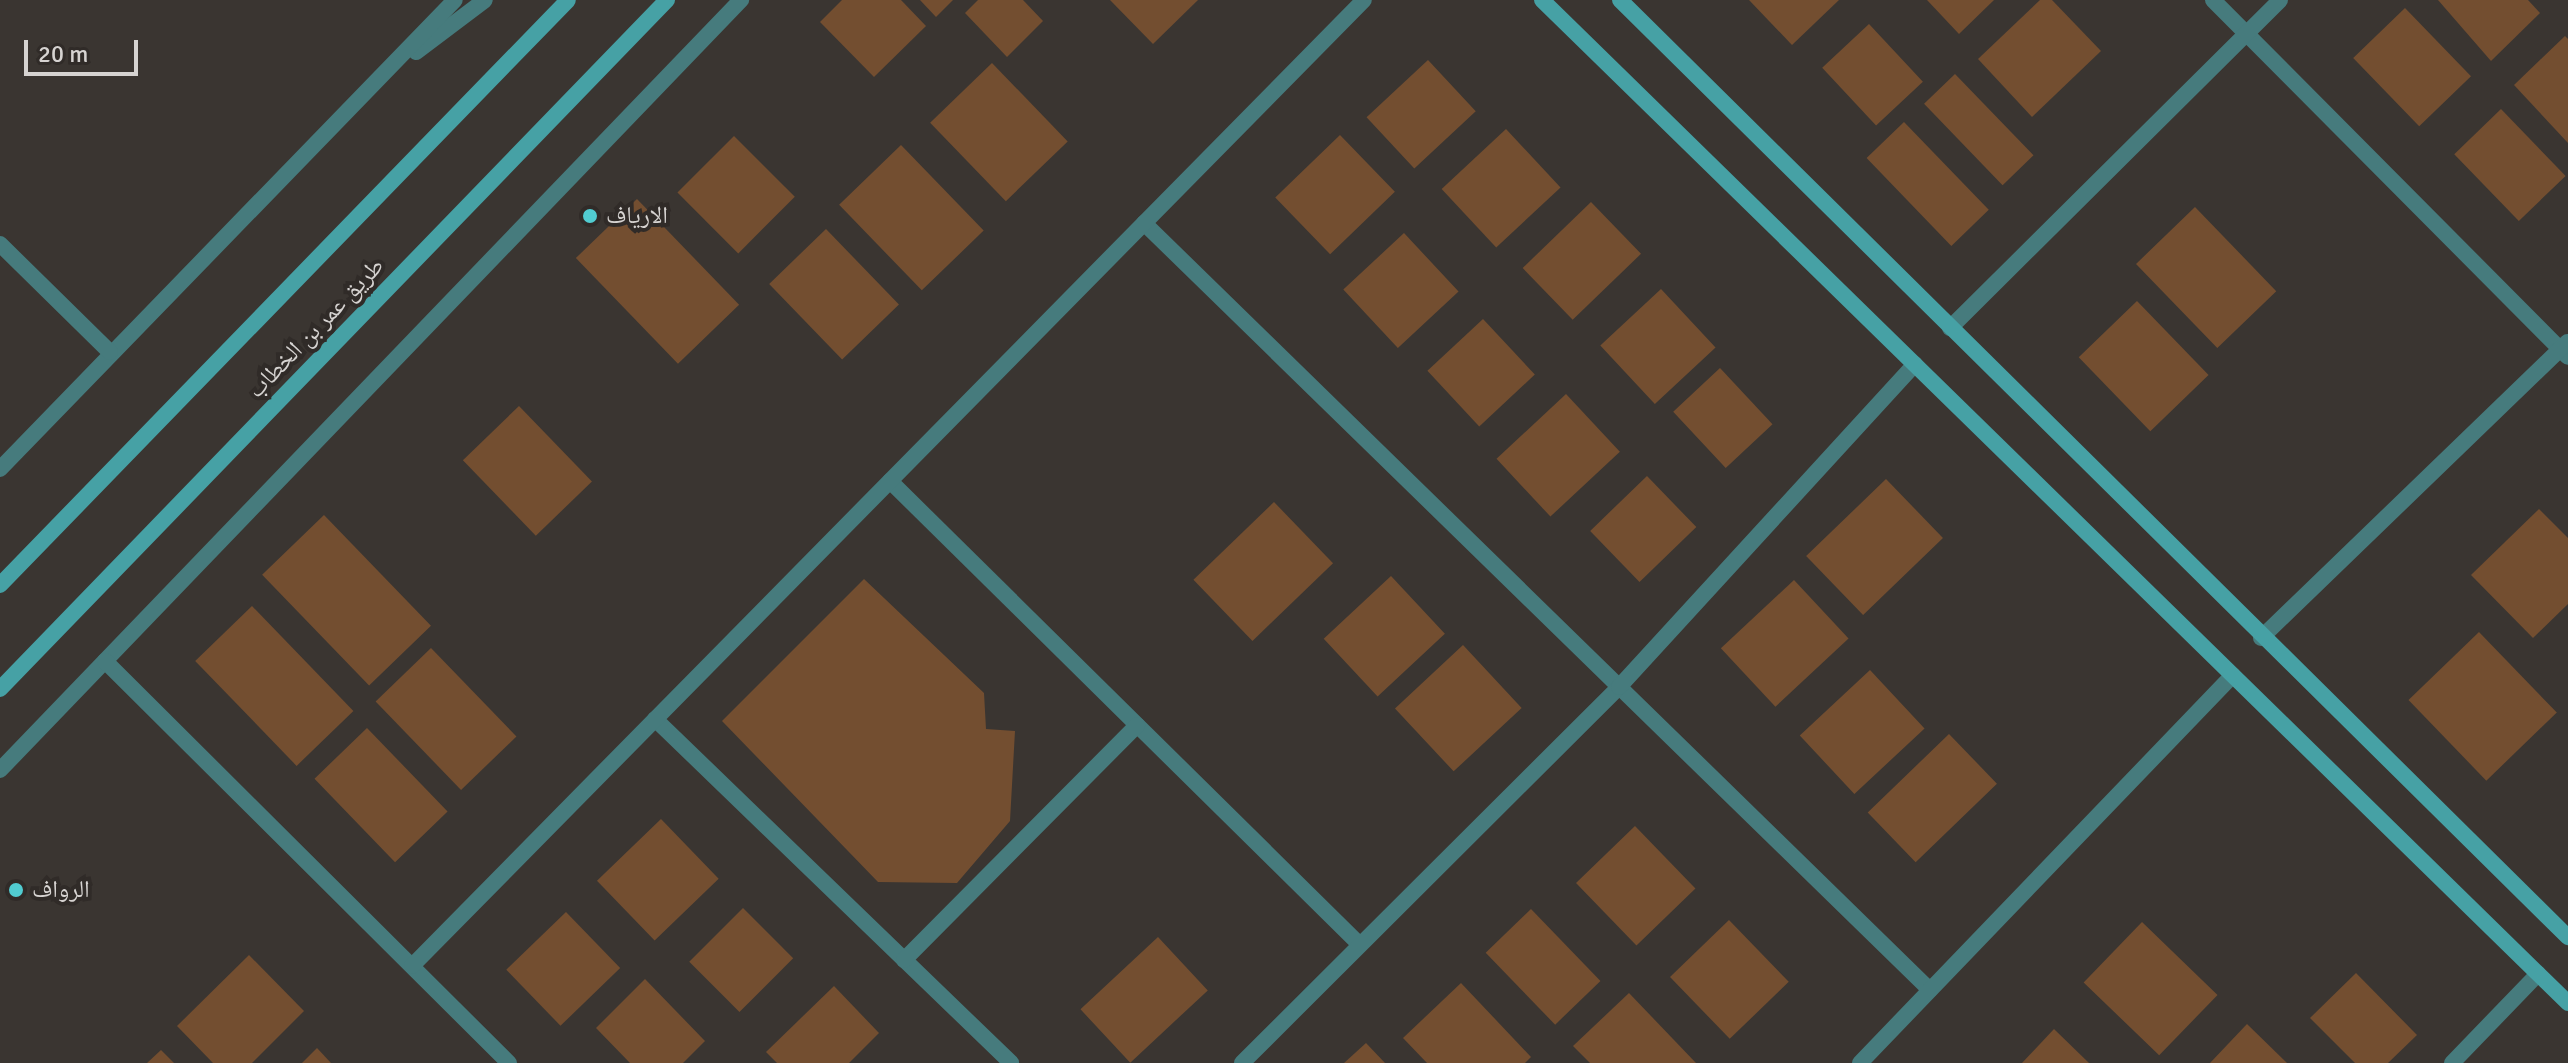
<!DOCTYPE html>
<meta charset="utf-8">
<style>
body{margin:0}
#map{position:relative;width:2568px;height:1063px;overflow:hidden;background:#3a3531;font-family:Signika,"Noto Naskh Arabic",sans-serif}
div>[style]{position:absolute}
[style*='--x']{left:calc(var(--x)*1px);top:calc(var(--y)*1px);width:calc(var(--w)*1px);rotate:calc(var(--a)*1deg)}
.building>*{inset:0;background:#734e30;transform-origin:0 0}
.lane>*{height:16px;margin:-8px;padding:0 8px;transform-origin:8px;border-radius:8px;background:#467b7d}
.street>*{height:16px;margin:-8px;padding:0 8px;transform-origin:8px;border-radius:8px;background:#467b7d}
.secondary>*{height:16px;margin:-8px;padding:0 8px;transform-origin:8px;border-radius:8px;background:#46a1a5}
.dots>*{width:22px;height:22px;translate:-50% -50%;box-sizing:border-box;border:4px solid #302b28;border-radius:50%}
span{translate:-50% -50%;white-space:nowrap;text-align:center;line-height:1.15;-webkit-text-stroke:8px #302b28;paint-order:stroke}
.poi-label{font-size:24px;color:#d6d3d1}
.left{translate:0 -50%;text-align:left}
.street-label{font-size:24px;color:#d6d3d1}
.scale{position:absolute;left:24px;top:40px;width:114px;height:36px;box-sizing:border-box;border:4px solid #d6d3d1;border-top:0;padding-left:10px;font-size:24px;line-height:28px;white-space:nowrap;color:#d6d3d1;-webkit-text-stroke:6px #302b28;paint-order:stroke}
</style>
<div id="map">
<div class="building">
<i style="clip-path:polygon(842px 0,901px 0,926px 26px,874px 77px,820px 22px)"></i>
<i style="clip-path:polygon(920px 0,953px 0,936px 17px)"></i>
<i style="clip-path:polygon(978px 0,1023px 0,1043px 21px,1007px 57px,965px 13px)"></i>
<i style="clip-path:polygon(1110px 0,1198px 0,1153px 44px)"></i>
<i style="clip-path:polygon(1749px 0,1839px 0,1792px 45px)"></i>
<i style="clip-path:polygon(1927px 0,1994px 0,1959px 34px)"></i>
<i style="clip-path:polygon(2040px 0,2052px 0,2101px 51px,2032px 117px,1978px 59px)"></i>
<i style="clip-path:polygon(2438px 0,2528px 0,2540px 13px,2491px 61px)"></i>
<i style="left:2405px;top:8px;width:95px;height:72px;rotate:46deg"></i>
<i style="left:1869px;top:24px;width:79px;height:64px;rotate:47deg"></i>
<i style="clip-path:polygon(2565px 36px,2568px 39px,2568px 143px,2514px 85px)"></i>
<i style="left:1428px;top:60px;width:70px;height:84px;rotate:47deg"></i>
<i style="left:992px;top:63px;width:109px;height:86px;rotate:46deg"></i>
<i style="left:1955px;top:74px;width:113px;height:43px;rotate:46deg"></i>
<i style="left:2501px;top:109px;width:93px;height:65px;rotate:46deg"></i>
<i style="left:1904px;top:122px;width:122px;height:52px;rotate:46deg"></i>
<i style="left:1506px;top:129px;width:80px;height:88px;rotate:47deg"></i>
<i style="left:1340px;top:135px;width:79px;height:90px;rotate:46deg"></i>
<i style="left:734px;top:136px;width:86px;height:80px;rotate:45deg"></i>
<i style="left:901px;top:145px;width:119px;height:86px;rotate:46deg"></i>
<i style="left:637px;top:199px;width:147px;height:85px;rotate:46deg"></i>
<i style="left:1591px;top:202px;width:72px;height:95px;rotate:46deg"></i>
<i style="left:2195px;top:207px;width:117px;height:82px;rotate:46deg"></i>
<i style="left:826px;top:229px;width:105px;height:79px;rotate:46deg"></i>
<i style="left:1404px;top:233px;width:80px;height:83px;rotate:47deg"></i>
<i style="left:1661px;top:289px;width:80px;height:83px;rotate:47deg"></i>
<i style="left:2137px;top:301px;width:103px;height:81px;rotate:46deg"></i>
<i style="left:1483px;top:319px;width:76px;height:76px;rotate:47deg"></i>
<i style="left:1720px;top:368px;width:77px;height:64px;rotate:47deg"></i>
<i style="left:1566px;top:394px;width:79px;height:95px;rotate:47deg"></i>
<i style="left:519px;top:406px;width:105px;height:78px;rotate:46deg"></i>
<i style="left:1647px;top:476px;width:71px;height:79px;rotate:46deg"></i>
<i style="left:1886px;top:479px;width:82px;height:111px;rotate:46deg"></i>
<i style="left:1274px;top:502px;width:85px;height:112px;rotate:46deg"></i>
<i style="clip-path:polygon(2539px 509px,2568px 538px,2568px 604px,2533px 638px,2471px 575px)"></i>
<i style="left:324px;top:515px;width:154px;height:86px;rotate:46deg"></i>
<i style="left:1391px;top:576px;width:79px;height:92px;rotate:47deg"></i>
<i style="clip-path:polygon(864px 579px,984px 693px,986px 729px,1015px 731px,1010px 821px,957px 883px,878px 882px,722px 721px)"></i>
<i style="left:1794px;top:580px;width:80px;height:100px;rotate:47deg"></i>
<i style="left:252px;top:606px;width:146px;height:79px;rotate:46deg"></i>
<i style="left:2479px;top:632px;width:112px;height:98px;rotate:46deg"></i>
<i style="left:1463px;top:645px;width:86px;height:93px;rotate:47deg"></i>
<i style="left:431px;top:648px;width:123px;height:77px;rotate:46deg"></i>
<i style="left:1870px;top:670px;width:80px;height:96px;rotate:47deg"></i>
<i style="left:367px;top:728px;width:116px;height:73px;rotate:46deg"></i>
<i style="left:1949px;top:734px;width:69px;height:113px;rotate:46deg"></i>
<i style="left:661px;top:819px;width:83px;height:89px;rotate:46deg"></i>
<i style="left:1635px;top:826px;width:87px;height:82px;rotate:46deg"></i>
<i style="left:743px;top:908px;width:71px;height:76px;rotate:45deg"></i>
<i style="left:1531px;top:909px;width:100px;height:63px;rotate:46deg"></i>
<i style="left:566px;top:912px;width:78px;height:83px;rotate:46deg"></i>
<i style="left:1729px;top:920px;width:86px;height:82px;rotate:46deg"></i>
<i style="left:2142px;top:922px;width:105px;height:84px;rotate:44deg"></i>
<i style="left:1158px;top:937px;width:73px;height:106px;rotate:47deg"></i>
<i style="clip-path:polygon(249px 955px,304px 1011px,252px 1063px,213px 1063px,177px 1026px)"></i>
<i style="clip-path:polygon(2356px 973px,2417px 1035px,2388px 1063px,2355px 1063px,2310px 1018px)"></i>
<i style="clip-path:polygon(645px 979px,705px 1041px,683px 1063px,630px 1063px,596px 1028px)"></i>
<i style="clip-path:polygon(1461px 983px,1531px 1057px,1525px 1063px,1427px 1063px,1403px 1038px)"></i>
<i style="clip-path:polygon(834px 986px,879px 1033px,849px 1063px,777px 1063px,766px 1052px)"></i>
<i style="clip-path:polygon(1629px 993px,1696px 1063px,1590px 1063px,1573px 1046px)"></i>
<i style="clip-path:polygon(2247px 1024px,2287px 1063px,2210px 1063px)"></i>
<i style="clip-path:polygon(2054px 1029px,2089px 1063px,2022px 1063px)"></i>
<i style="clip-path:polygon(1366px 1043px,1385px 1063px,1344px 1063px)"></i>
<i style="clip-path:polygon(317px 1048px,331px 1063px,302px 1063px)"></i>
<i style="clip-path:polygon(161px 1050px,174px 1063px,147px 1063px)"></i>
</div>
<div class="lane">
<i style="--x:416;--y:52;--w:86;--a:-37"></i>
<i style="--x:0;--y:469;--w:653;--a:-45.87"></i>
<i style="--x:0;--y:770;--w:1069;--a:-46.1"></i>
</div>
<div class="street">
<i style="--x:2213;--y:0;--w:503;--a:45.16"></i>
<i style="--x:1144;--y:223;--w:1098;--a:44.3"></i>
<i style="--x:0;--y:244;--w:154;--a:44.5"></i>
<i style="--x:1950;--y:328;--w:465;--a:-44.8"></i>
<i style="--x:890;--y:481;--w:660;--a:44.63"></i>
<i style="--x:2261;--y:638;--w:426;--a:-44"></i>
<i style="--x:105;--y:661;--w:570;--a:44.86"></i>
<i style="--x:655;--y:719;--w:495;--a:44"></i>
<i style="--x:904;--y:960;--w:331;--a:-45.2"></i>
<i style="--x:412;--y:966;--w:1356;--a:-45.42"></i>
<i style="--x:1242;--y:1063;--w:532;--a:-44.92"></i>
<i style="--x:1619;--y:687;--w:438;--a:-47.5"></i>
<i style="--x:1860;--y:1063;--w:538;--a:-46.13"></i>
<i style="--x:2452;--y:1063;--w:124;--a:-46"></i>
</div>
<div class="secondary">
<i style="--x:1542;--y:0;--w:1435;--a:44.35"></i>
<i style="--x:1620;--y:0;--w:1333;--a:44.67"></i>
<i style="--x:0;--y:585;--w:815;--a:-45.84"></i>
<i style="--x:0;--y:689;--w:959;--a:-45.93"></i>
</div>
<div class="dots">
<i style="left:590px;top:216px;background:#51ccd1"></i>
<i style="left:16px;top:890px;background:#51ccd1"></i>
</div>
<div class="poi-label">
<span class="left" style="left:606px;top:216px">الارياف</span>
<span class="left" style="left:32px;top:890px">الرواف</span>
</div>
<div class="street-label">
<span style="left:316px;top:328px;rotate:-46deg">طريق عمر بن الخطاب</span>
</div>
<div class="scale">20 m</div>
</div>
